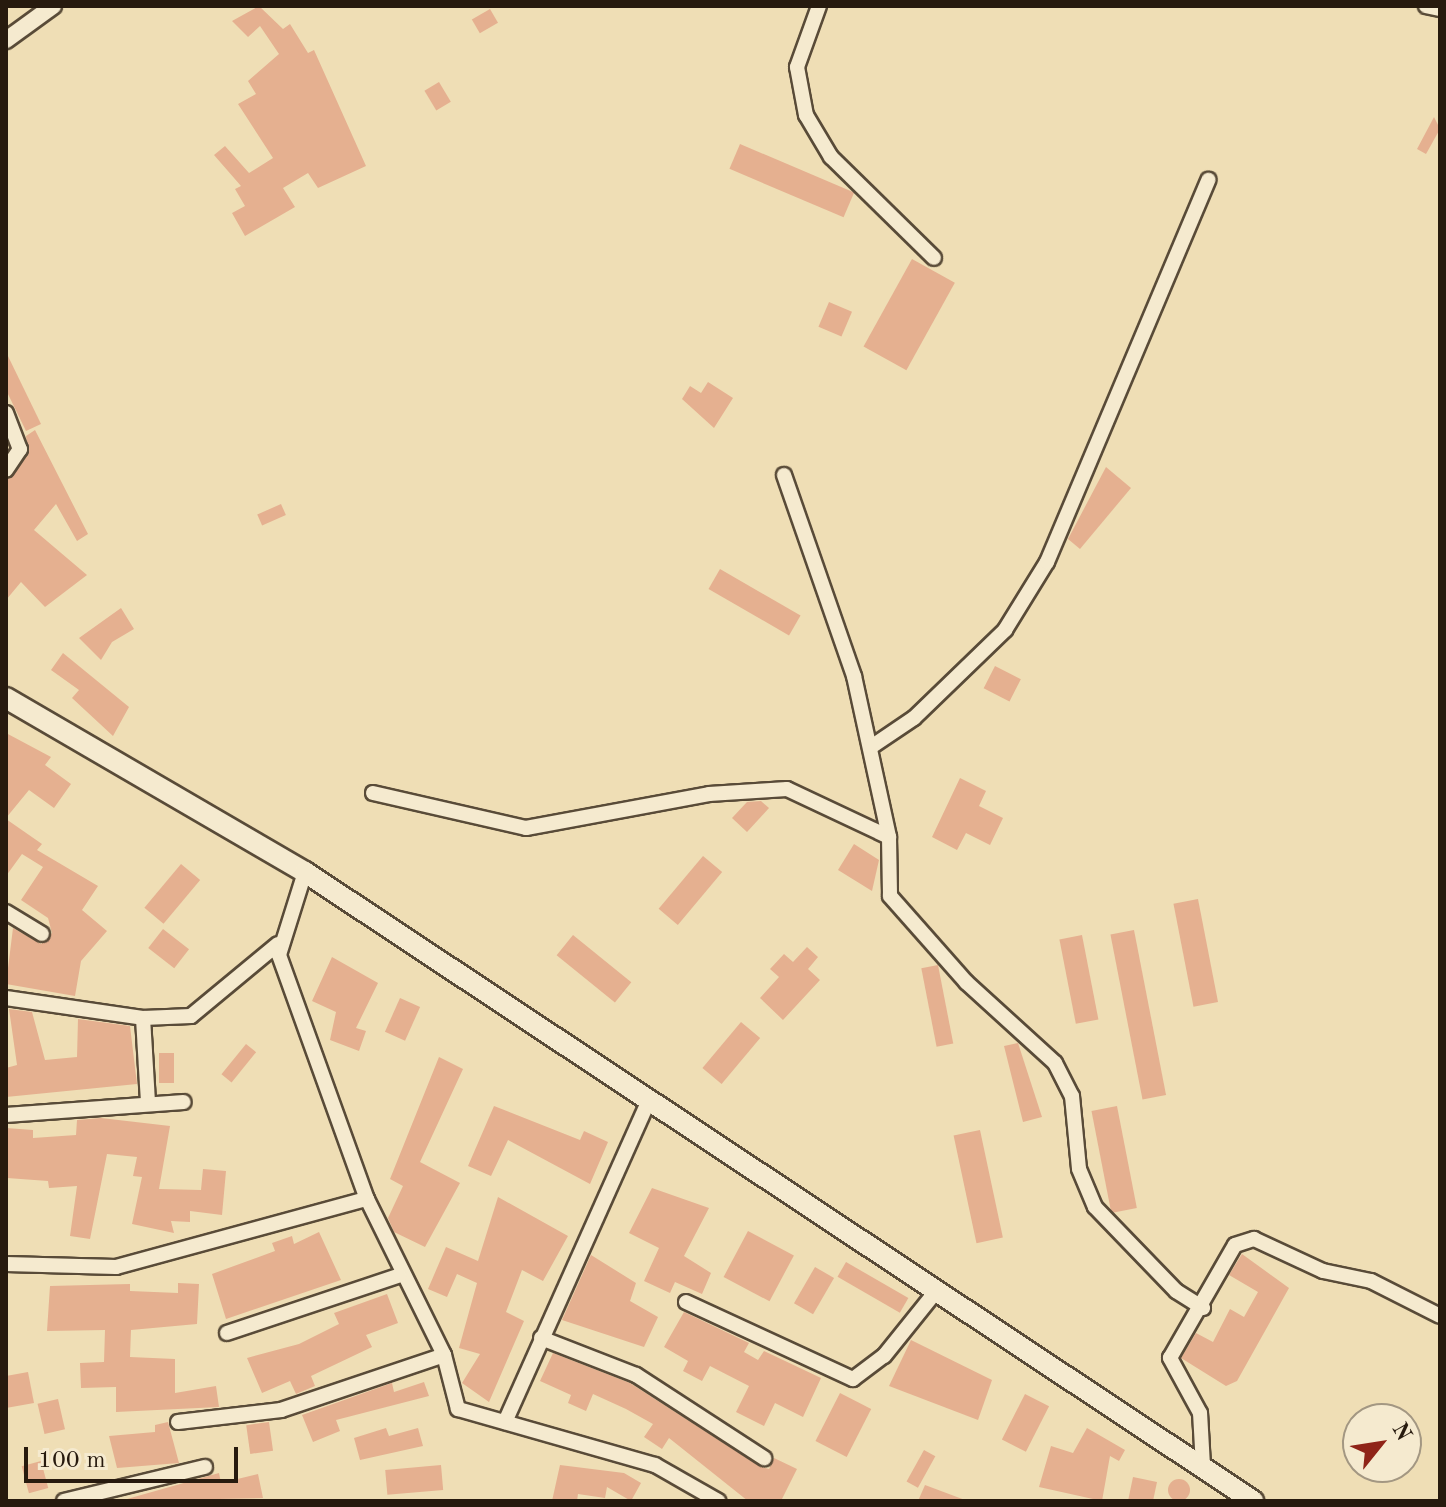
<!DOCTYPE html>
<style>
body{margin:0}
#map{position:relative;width:1446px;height:1507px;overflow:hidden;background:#efdeb5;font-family:"Old Standard TT",serif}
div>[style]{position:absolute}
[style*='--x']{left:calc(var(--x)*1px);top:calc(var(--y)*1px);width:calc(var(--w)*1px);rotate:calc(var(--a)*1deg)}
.building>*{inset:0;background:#e5b090;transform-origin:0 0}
.round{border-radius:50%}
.roads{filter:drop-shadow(2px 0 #594b38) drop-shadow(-2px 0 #594b38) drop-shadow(0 2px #594b38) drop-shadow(0 -2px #594b38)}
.minor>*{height:14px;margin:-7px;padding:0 7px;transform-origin:7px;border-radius:7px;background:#f5eacf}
.tertiary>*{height:16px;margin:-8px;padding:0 8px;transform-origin:8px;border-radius:8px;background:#f5eacf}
.secondary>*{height:20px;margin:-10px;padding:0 10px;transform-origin:10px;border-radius:10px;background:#f5eacf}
span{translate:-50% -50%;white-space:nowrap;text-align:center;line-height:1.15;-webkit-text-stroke:7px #f5eacf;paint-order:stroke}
.frame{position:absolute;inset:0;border:8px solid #271a0e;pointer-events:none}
.north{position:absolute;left:1342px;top:1403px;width:80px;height:80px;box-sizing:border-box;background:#f5eacf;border:2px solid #a39782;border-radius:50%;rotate:60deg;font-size:22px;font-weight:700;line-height:32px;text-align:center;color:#271a0e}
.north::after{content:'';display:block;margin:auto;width:28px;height:36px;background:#8f2418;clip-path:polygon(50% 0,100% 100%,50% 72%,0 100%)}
.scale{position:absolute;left:24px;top:1447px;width:214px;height:36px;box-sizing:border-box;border:4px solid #271a0e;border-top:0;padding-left:10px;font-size:24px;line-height:28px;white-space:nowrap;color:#271a0e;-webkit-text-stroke:6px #f5eacf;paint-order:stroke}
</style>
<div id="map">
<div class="building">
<i style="clip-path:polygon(259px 6px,283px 29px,290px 24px,308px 53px,314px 50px,366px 166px,318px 188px,308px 173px,283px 188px,295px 207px,245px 236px,232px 213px,245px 206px,235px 189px,241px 186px,214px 155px,225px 146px,249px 173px,273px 158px,238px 104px,256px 94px,248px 81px,279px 54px,260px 26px,248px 37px,232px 21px)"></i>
<i style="left:490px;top:9px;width:16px;height:21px;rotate:60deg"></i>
<i style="left:439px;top:82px;width:23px;height:17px;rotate:59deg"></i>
<i style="clip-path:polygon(1434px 117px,1440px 129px,1426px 154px,1417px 149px)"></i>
<i style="left:740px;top:144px;width:124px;height:27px;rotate:23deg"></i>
<i style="left:912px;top:259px;width:49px;height:100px;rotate:29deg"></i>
<i style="left:829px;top:302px;width:25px;height:27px;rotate:23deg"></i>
<i style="clip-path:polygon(6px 352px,41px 424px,26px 431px,6px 390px)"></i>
<i style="clip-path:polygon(708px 382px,733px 398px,714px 428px,682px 399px,690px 386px,701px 393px)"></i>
<i style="clip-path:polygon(35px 430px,88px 534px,77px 541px,56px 504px,34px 530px,87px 575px,45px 607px,21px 582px,6px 600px,6px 480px,28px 455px,26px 436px)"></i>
<i style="clip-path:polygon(1106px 467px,1131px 488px,1080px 549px,1068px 539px)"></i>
<i style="left:281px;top:504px;width:12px;height:26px;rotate:66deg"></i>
<i style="left:720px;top:569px;width:93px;height:23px;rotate:30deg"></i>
<i style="clip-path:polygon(121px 608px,134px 629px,112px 642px,101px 660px,79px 638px)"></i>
<i style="clip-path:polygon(63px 653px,129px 707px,113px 736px,72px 698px,79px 690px,51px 670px)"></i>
<i style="left:995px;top:666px;width:29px;height:25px;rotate:27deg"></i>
<i style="clip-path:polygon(6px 733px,51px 757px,45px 765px,71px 784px,54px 808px,29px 790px,6px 818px)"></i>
<i style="clip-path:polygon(960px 778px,986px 791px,979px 806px,1003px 818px,990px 845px,966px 833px,957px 850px,932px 837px)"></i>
<i style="clip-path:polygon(761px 801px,769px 808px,747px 832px,732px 818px,747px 802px)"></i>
<i style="clip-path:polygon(6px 819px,42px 844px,37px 850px,98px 886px,82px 910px,107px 931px,81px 961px,75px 996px,6px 984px,13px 928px,41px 944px,52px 933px,48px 918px,21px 900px,43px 867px,22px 854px,6px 876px)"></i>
<i style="clip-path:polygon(854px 844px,879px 860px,872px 891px,838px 870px)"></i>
<i style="left:703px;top:856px;width:25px;height:69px;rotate:40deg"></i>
<i style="left:181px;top:864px;width:25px;height:57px;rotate:40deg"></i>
<i style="left:1198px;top:899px;width:105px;height:25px;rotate:79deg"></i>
<i style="left:163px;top:929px;width:33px;height:24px;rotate:38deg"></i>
<i style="left:1134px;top:930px;width:168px;height:24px;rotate:79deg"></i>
<i style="left:573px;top:935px;width:75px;height:26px;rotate:39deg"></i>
<i style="left:1082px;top:935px;width:86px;height:23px;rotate:79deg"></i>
<i style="clip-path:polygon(807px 947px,818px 957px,808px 969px,820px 980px,783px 1020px,760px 998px,779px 977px,770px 969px,784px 954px,793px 962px)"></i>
<i style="clip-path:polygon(332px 957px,378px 983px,356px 1028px,366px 1031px,359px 1051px,330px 1040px,336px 1012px,312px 1001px)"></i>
<i style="left:938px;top:965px;width:80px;height:17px;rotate:79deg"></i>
<i style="left:400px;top:998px;width:22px;height:37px;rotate:24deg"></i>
<i style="clip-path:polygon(9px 1009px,32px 1012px,45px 1060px,77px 1057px,78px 1019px,130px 1026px,137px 1084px,6px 1097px,6px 1068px,17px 1065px)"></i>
<i style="left:741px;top:1022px;width:25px;height:60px;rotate:40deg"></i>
<i style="clip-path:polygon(1018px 1043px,1042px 1117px,1023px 1122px,1004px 1046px)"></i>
<i style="left:246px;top:1044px;width:13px;height:39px;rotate:39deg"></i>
<i style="left:159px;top:1053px;width:15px;height:30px"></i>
<i style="clip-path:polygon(439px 1057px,463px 1069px,420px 1162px,460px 1183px,425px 1247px,394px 1232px,388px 1218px,403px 1186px,390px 1179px)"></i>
<i style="clip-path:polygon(494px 1106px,580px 1140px,584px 1131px,608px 1142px,590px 1184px,508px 1140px,491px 1176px,468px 1166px)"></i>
<i style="left:1117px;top:1106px;width:104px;height:26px;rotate:79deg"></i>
<i style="clip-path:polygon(101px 1118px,170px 1126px,159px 1189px,201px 1190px,203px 1169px,226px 1171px,222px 1215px,190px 1211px,190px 1222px,171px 1221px,174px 1233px,132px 1224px,142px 1177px,133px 1176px,137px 1157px,107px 1154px,90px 1239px,70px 1236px,77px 1186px,49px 1188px,48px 1181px,7px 1178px,6px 1128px,33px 1130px,33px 1138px,76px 1135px,77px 1120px)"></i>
<i style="left:980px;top:1130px;width:110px;height:27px;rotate:78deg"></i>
<i style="clip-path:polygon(652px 1188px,709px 1208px,684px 1256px,711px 1273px,702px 1294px,675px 1282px,670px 1293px,644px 1281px,659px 1248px,629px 1233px)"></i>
<i style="clip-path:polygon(498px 1197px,568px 1236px,543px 1281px,522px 1270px,506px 1312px,524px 1321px,489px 1402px,462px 1383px,480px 1354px,459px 1348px,477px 1283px,457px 1274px,447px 1297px,428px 1289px,446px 1247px,478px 1261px)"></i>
<i style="left:748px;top:1231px;width:52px;height:52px;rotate:28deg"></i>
<i style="clip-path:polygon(319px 1232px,341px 1280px,226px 1319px,212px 1274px,275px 1251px,272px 1243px,292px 1236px,294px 1244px)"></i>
<i style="clip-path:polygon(1242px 1254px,1289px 1288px,1237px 1381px,1226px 1386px,1181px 1358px,1196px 1333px,1213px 1342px,1230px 1309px,1244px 1317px,1258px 1292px,1229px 1275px)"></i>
<i style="clip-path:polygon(591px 1255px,636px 1283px,630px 1301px,658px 1317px,644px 1347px,562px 1320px)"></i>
<i style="left:846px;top:1262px;width:72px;height:17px;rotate:30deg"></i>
<i style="left:815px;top:1267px;width:22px;height:42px;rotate:30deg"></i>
<i style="clip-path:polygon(178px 1283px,199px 1284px,197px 1324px,131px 1330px,130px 1357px,175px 1359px,175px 1393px,216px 1386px,219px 1407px,116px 1412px,116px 1387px,81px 1388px,80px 1363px,104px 1362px,105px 1330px,47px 1331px,50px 1286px,130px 1284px,130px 1291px,178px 1293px)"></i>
<i style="clip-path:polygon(387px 1294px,398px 1323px,366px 1335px,372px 1347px,311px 1376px,315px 1386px,296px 1394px,290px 1381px,262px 1393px,247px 1358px,299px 1344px,339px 1324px,334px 1313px)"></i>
<i style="clip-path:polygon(684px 1312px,749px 1343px,744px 1352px,758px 1360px,764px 1351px,821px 1378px,803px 1417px,775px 1403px,764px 1426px,736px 1412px,749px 1386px,710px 1366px,702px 1381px,683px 1371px,688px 1361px,664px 1347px)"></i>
<i style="clip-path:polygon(911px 1340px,992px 1380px,978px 1420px,889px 1386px)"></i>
<i style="clip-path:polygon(553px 1353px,630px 1383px,759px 1466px,769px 1469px,774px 1458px,797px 1469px,781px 1501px,748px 1501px,669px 1438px,662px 1449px,644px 1437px,653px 1424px,626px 1409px,593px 1394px,586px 1411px,568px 1403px,571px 1395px,540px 1381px)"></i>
<i style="clip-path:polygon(28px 1372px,34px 1403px,6px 1408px,6px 1376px)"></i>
<i style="clip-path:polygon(424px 1382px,429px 1396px,336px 1420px,340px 1431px,313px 1442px,302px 1415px,392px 1383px,394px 1392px)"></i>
<i style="left:840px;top:1393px;width:35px;height:54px;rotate:27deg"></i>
<i style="left:1025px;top:1394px;width:27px;height:51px;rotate:27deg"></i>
<i style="left:58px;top:1399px;width:31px;height:21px;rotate:77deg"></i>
<i style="clip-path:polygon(168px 1422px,179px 1463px,117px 1468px,109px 1436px,155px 1432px,155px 1425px)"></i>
<i style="left:269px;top:1422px;width:29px;height:23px;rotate:82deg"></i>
<i style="clip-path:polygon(386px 1428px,389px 1436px,418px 1428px,423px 1446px,360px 1460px,354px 1438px)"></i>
<i style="clip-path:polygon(1087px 1428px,1125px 1450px,1119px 1461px,1110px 1456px,1102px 1501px,1039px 1487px,1051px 1446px,1073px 1453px)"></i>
<i style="left:924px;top:1450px;width:13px;height:36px;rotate:29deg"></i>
<i style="left:41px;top:1461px;width:28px;height:20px;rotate:75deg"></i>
<i style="left:441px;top:1465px;width:25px;height:56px;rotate:85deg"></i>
<i style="clip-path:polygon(560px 1465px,624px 1473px,641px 1483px,631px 1501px,607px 1487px,605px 1498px,578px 1494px,577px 1501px,552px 1501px)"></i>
<i style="clip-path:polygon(219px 1473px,221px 1483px,258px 1474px,263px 1498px,120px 1501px)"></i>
<i style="clip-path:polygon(1133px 1477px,1157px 1482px,1153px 1501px,1128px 1501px)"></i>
<i class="round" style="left:1168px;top:1479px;width:22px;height:22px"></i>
<i style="clip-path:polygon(925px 1485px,965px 1500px,965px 1501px,918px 1501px)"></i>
</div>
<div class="roads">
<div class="minor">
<i style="--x:819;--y:6;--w:65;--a:109.8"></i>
<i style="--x:797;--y:67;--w:49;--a:79.4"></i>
<i style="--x:806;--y:115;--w:49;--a:59.2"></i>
<i style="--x:831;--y:157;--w:144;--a:44.4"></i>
<i style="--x:1426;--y:6;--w:14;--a:12"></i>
<i style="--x:6;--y:413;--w:39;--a:69"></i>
<i style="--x:20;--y:449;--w:25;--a:124"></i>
<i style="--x:784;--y:475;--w:213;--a:70.8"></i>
<i style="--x:854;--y:676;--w:165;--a:77.7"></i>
<i style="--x:889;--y:837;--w:59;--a:89"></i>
<i style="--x:890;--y:896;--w:115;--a:48.5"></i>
<i style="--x:966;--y:982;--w:120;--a:42.3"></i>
<i style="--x:1055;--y:1063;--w:37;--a:63"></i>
<i style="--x:1072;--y:1096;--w:73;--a:84.5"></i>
<i style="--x:1079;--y:1169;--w:41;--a:67.2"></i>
<i style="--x:1095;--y:1207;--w:117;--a:46"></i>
<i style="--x:1176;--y:1291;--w:32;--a:32"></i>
<i style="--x:871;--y:747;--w:52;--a:-34"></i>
<i style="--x:914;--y:718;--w:127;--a:-44"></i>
<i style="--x:1005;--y:630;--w:80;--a:-58.3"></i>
<i style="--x:1047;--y:562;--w:415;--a:-67.1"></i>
<i style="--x:373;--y:793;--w:157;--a:12.9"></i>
<i style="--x:526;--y:828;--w:186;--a:-10.5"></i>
<i style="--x:709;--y:794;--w:78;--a:-3.7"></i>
<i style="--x:787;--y:789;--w:113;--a:25.2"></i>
<i style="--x:305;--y:872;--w:87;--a:107.4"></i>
<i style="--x:279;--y:955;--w:259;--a:70.2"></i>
<i style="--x:367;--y:1199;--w:174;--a:63.7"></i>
<i style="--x:444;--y:1355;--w:56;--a:75.5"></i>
<i style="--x:458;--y:1409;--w:205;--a:15.9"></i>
<i style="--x:655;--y:1465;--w:73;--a:29.7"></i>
<i style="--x:6;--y:912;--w:42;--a:31.4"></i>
<i style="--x:6;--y:998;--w:138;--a:8.3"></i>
<i style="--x:143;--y:1018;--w:48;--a:-2.4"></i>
<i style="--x:191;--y:1016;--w:113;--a:-39.6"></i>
<i style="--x:143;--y:1018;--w:83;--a:86.6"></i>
<i style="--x:6;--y:1115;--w:178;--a:-4.2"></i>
<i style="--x:6;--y:1264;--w:110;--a:1.6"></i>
<i style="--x:116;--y:1267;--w:260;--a:-15.2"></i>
<i style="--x:686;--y:1302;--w:184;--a:24.8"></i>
<i style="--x:853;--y:1379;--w:39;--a:-37"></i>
<i style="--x:884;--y:1356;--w:85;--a:-51.2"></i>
<i style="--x:227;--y:1333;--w:182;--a:-18.5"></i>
<i style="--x:541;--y:1338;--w:102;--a:21.3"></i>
<i style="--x:636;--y:1375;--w:153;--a:33"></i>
<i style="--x:178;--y:1422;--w:104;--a:-6.6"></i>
<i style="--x:281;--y:1410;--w:172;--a:-18.6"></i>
<i style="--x:505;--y:1422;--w:355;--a:-65.9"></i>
<i style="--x:1203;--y:1466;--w:53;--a:-93.2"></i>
<i style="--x:1200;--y:1413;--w:63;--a:-118.6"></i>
<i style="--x:1170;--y:1358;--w:130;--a:-60.1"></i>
<i style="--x:1235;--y:1245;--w:20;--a:-18"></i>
<i style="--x:1254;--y:1239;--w:76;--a:24.9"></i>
<i style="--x:1323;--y:1271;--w:49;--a:11.8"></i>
<i style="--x:1371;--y:1281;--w:77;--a:26.9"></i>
<i style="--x:64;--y:1501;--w:145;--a:-13.6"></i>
</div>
<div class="tertiary">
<i style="--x:6;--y:40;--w:58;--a:-35.9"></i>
</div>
<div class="secondary">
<i style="--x:6;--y:698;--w:346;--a:30.2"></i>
<i style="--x:305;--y:872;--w:1138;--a:33.56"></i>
</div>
</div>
<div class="frame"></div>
<div class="north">N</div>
<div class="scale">100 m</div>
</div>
